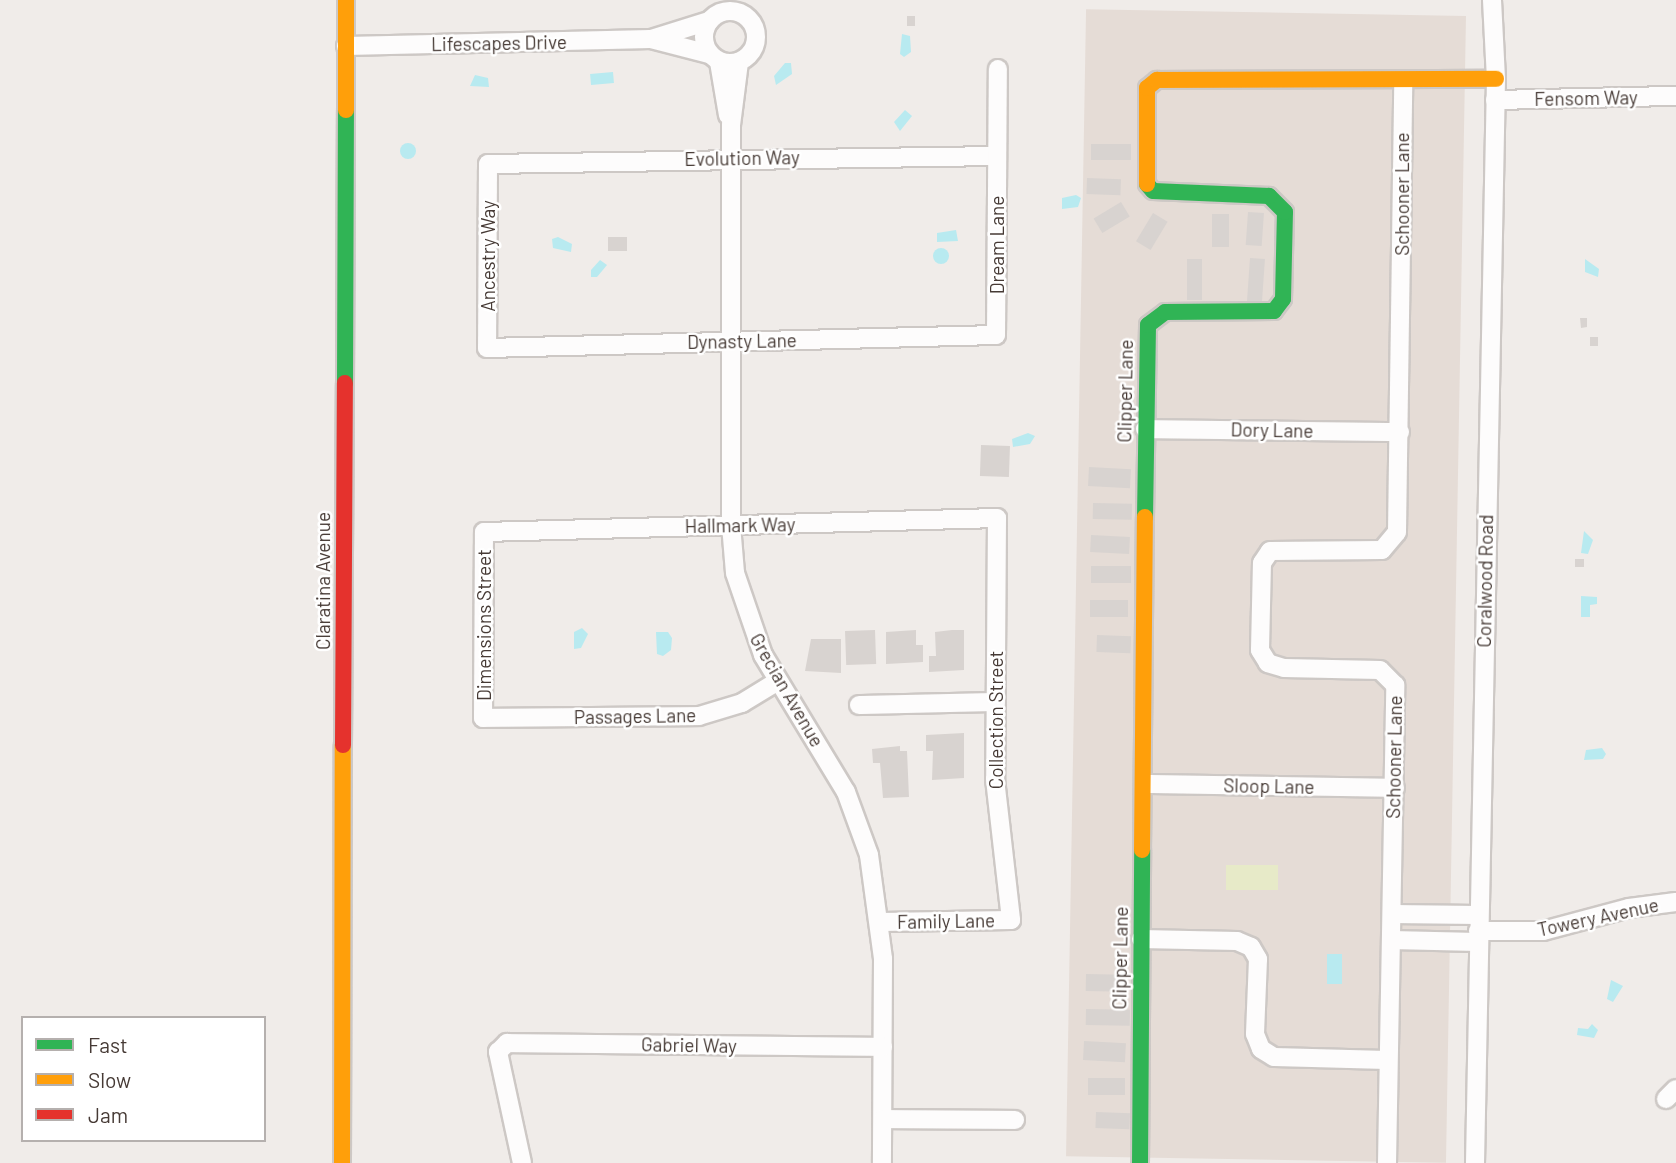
<!DOCTYPE html>
<style>
body{margin:0}
#map{position:relative;width:1676px;height:1163px;overflow:hidden;background:#f0ece9;font-family:Barlow,sans-serif}
div>[style]{position:absolute}
[style*='--x']{left:calc(var(--x)*1px);top:calc(var(--y)*1px);width:calc(var(--w)*1px);rotate:calc(var(--a)*1deg)}
.residential>*{inset:0;background:#e5dcd6;transform-origin:0 0}
.green>*{inset:0;background:#e7eac8;transform-origin:0 0}
.water>*{inset:0;background:#b8eaf0;transform-origin:0 0}
.round{border-radius:50%}
.building>*{inset:0;background:#d8d3d0;transform-origin:0 0}
.roads{filter:drop-shadow(2px 0 #cdc8c5) drop-shadow(-2px 0 #cdc8c5) drop-shadow(0 2px #cdc8c5) drop-shadow(0 -2px #cdc8c5)}
.street>*{height:18px;margin:-9px;padding:0 9px;transform-origin:9px;border-radius:9px;background:#fdfcfc}
.street>.ring{margin:-9px;padding:0;box-sizing:content-box;background:none;border:18px solid #fdfcfc;border-radius:50%}
.fast>*{height:16px;margin:-8px;padding:0 8px;transform-origin:8px;border-radius:8px;background:#30b455}
.slow>*{height:16px;margin:-8px;padding:0 8px;transform-origin:8px;border-radius:8px;background:#ff9f0a}
.jam>*{height:16px;margin:-8px;padding:0 8px;transform-origin:8px;border-radius:8px;background:#e5322d}
span{translate:-50% -50%;white-space:nowrap;text-align:center;line-height:1.15;-webkit-text-stroke:5px #fff;paint-order:stroke}
.street-label{font-size:19px;color:#463a35}
.legend{position:absolute;left:21px;top:1016px;width:245px;height:126px;box-sizing:border-box;background:#fff;border:2px solid #b5b0ae;margin:0;padding:9px 12px;list-style:none;font-size:21px;color:#463a35}
.legend li{display:flex;align-items:center;gap:14px;height:35px}
.legend b{width:35px;border:2px solid #b5b0ae}
</style>
<div id="map">
<div class="residential">
<i style="left:1466px;top:16px;width:1147px;height:380px;rotate:91deg"></i>
</div>
<div class="green">
<i style="left:1226px;top:865px;width:52px;height:25px"></i>
</div>
<div class="water">
<i style="clip-path:polygon(902px 34px,910px 36px,911px 52px,904px 57px,900px 54px)"></i>
<i style="clip-path:polygon(785px 63px,791px 63px,792px 74px,776px 85px,774px 76px)"></i>
<i style="left:613px;top:72px;width:11px;height:23px;rotate:85deg"></i>
<i style="clip-path:polygon(475px 75px,488px 78px,489px 87px,470px 86px)"></i>
<i style="clip-path:polygon(905px 110px,912px 116px,900px 131px,894px 122px)"></i>
<i class="round" style="left:400px;top:143px;width:16px;height:16px"></i>
<i style="clip-path:polygon(1076px 195px,1081px 198px,1078px 207px,1062px 209px,1062px 198px)"></i>
<i style="clip-path:polygon(956px 230px,958px 241px,937px 242px,937px 233px)"></i>
<i style="clip-path:polygon(558px 237px,572px 244px,571px 252px,553px 248px,552px 239px)"></i>
<i class="round" style="left:933px;top:248px;width:16px;height:16px"></i>
<i style="clip-path:polygon(1585px 259px,1599px 269px,1598px 277px,1585px 272px)"></i>
<i style="clip-path:polygon(600px 260px,607px 265px,597px 277px,591px 277px,591px 270px)"></i>
<i style="clip-path:polygon(1028px 433px,1035px 436px,1030px 444px,1013px 447px,1012px 439px)"></i>
<i style="clip-path:polygon(1584px 531px,1593px 540px,1588px 554px,1581px 553px)"></i>
<i style="clip-path:polygon(1581px 596px,1597px 597px,1597px 604px,1590px 605px,1590px 617px,1581px 617px)"></i>
<i style="clip-path:polygon(582px 628px,588px 634px,581px 648px,574px 649px,574px 632px)"></i>
<i style="clip-path:polygon(656px 632px,668px 632px,672px 638px,671px 650px,663px 656px,657px 654px)"></i>
<i style="clip-path:polygon(1602px 748px,1606px 754px,1603px 759px,1584px 760px,1586px 750px)"></i>
<i style="left:1327px;top:954px;width:15px;height:30px"></i>
<i style="clip-path:polygon(1611px 980px,1623px 986px,1613px 1002px,1607px 999px)"></i>
<i style="clip-path:polygon(1592px 1024px,1598px 1030px,1594px 1038px,1577px 1035px,1578px 1028px,1588px 1029px)"></i>
</div>
<div class="building">
<i style="left:907px;top:16px;width:8px;height:10px"></i>
<i style="left:1091px;top:144px;width:40px;height:16px"></i>
<i style="left:1087px;top:178px;width:34px;height:16px;rotate:2deg"></i>
<i style="left:1121px;top:202px;width:17px;height:32px;rotate:59deg"></i>
<i style="left:1248px;top:212px;width:16px;height:33px;rotate:4deg"></i>
<i style="left:1153px;top:213px;width:17px;height:33px;rotate:31deg"></i>
<i style="left:1212px;top:214px;width:17px;height:33px"></i>
<i style="left:627px;top:237px;width:14px;height:19px;rotate:90deg"></i>
<i style="left:1250px;top:258px;width:15px;height:44px;rotate:4deg"></i>
<i style="left:1187px;top:259px;width:15px;height:41px"></i>
<i style="clip-path:polygon(1580px 318px,1587px 318px,1587px 327px,1581px 328px)"></i>
<i style="left:1590px;top:337px;width:8px;height:9px"></i>
<i style="left:981px;top:445px;width:29px;height:31px;rotate:2deg"></i>
<i style="left:1089px;top:467px;width:42px;height:19px;rotate:3deg"></i>
<i style="left:1093px;top:503px;width:39px;height:16px;rotate:1deg"></i>
<i style="left:1091px;top:535px;width:39px;height:17px;rotate:3deg"></i>
<i style="left:1584px;top:559px;width:8px;height:9px;rotate:90deg"></i>
<i style="left:1131px;top:566px;width:17px;height:40px;rotate:90deg"></i>
<i style="left:1090px;top:600px;width:38px;height:17px"></i>
<i style="left:875px;top:630px;width:34px;height:30px;rotate:88deg"></i>
<i style="clip-path:polygon(916px 630px,916px 645px,923px 645px,923px 662px,886px 664px,886px 632px)"></i>
<i style="clip-path:polygon(952px 630px,964px 630px,964px 670px,929px 672px,929px 656px,936px 656px,935px 632px)"></i>
<i style="left:1097px;top:635px;width:34px;height:17px;rotate:2deg"></i>
<i style="clip-path:polygon(811px 639px,841px 639px,841px 673px,805px 671px)"></i>
<i style="clip-path:polygon(964px 733px,964px 778px,932px 780px,933px 751px,926px 751px,926px 735px)"></i>
<i style="clip-path:polygon(900px 746px,900px 751px,907px 751px,909px 797px,883px 798px,880px 763px,873px 763px,872px 749px)"></i>
<i style="left:1086px;top:974px;width:40px;height:17px;rotate:1deg"></i>
<i style="left:1086px;top:1009px;width:44px;height:16px;rotate:1deg"></i>
<i style="left:1084px;top:1041px;width:42px;height:19px;rotate:3deg"></i>
<i style="left:1088px;top:1078px;width:37px;height:17px"></i>
<i style="left:1096px;top:1112px;width:34px;height:16px;rotate:2deg"></i>
</div>
<div class="roads">
<div class="street">
<i class="ring" style="left:704px;top:11px;width:34px;height:34px"></i>
<i style="--x:651;--y:39;--w:61;--a:-17.2"></i>
<i style="--x:346;--y:46;--w:305;--a:-1.3"></i>
<i style="--x:651;--y:39;--w:60;--a:14.5"></i>
<i style="--x:719;--y:62;--w:54;--a:80.4"></i>
<i style="--x:739;--y:62;--w:64;--a:97.2"></i>
<i style="--x:731;--y:125;--w:400;--a:90"></i>
<i style="--x:731;--y:525;--w:48;--a:85.2"></i>
<i style="--x:735;--y:573;--w:87;--a:71.1"></i>
<i style="--x:763;--y:655;--w:160;--a:58.8"></i>
<i style="--x:846;--y:792;--w:67;--a:69.9"></i>
<i style="--x:869;--y:855;--w:105;--a:82.3"></i>
<i style="--x:883;--y:959;--w:204;--a:90.3"></i>
<i style="--x:1495;--y:100;--w:181;--a:-1.3"></i>
<i style="--x:997;--y:156;--w:509;--a:179.1"></i>
<i style="--x:488;--y:164;--w:184;--a:90.3"></i>
<i style="--x:487;--y:348;--w:509;--a:-1.46"></i>
<i style="--x:996;--y:335;--w:266;--a:-89.6"></i>
<i style="--x:1145;--y:429;--w:255;--a:0.7"></i>
<i style="--x:778;--y:681;--w:42;--a:148.6"></i>
<i style="--x:742;--y:703;--w:45;--a:163.2"></i>
<i style="--x:699;--y:716;--w:216;--a:179.5"></i>
<i style="--x:483;--y:718;--w:186;--a:-89.7"></i>
<i style="--x:484;--y:532;--w:513;--a:-1.56"></i>
<i style="--x:997;--y:518;--w:261;--a:90.4"></i>
<i style="--x:995;--y:779;--w:142;--a:83.5"></i>
<i style="--x:1011;--y:920;--w:130;--a:179.1"></i>
<i style="--x:859;--y:705;--w:137;--a:-1.3"></i>
<i style="--x:1144;--y:784;--w:251;--a:0.9"></i>
<i style="--x:1392;--y:914;--w:86;--a:0.7"></i>
<i style="--x:1478;--y:931;--w:65;--a:0"></i>
<i style="--x:1543;--y:931;--w:89;--a:-15"></i>
<i style="--x:1629;--y:908;--w:47;--a:-7.3"></i>
<i style="--x:1141;--y:939;--w:96;--a:1.2"></i>
<i style="--x:1237;--y:941;--w:15;--a:23"></i>
<i style="--x:1251;--y:947;--w:14;--a:60"></i>
<i style="--x:1258;--y:959;--w:75;--a:92.3"></i>
<i style="--x:1255;--y:1034;--w:16;--a:68"></i>
<i style="--x:1261;--y:1049;--w:15;--a:32"></i>
<i style="--x:1274;--y:1057;--w:113;--a:1.5"></i>
<i style="--x:1391;--y:940;--w:87;--a:1.3"></i>
<i style="--x:1666;--y:1099;--w:14;--a:-45"></i>
<i style="--x:883;--y:1119;--w:132;--a:0.4"></i>
<i style="--x:522;--y:1163;--w:114;--a:-102.2"></i>
<i style="--x:498;--y:1052;--w:13;--a:-45"></i>
<i style="--x:507;--y:1043;--w:376;--a:0.6"></i>
<i style="--x:1387;--y:1163;--w:478;--a:-89"></i>
<i style="--x:1395;--y:685;--w:21;--a:-135"></i>
<i style="--x:1380;--y:670;--w:96;--a:-178.8"></i>
<i style="--x:1284;--y:668;--w:17;--a:-163"></i>
<i style="--x:1268;--y:663;--w:15;--a:-122"></i>
<i style="--x:1260;--y:650;--w:87;--a:-88.7"></i>
<i style="--x:1262;--y:563;--w:14;--a:-56"></i>
<i style="--x:1270;--y:551;--w:112;--a:-0.5"></i>
<i style="--x:1382;--y:550;--w:23;--a:-50"></i>
<i style="--x:1397;--y:532;--w:450;--a:-89.2"></i>
<i style="--x:1475;--y:1163;--w:1084;--a:-88.89"></i>
<i style="--x:1496;--y:79;--w:79;--a:-92.9"></i>
</div>
<div class="fast">
<i style="--x:345;--y:383;--w:273;--a:-89.8"></i>
<i style="--x:1145;--y:517;--w:192;--a:-89.1"></i>
<i style="--x:1148;--y:325;--w:21;--a:-37"></i>
<i style="--x:1165;--y:312;--w:109;--a:-0.5"></i>
<i style="--x:1274;--y:311;--w:15;--a:-53"></i>
<i style="--x:1283;--y:299;--w:87;--a:-88.7"></i>
<i style="--x:1285;--y:212;--w:23;--a:-135"></i>
<i style="--x:1269;--y:196;--w:116;--a:-177.5"></i>
<i style="--x:1153;--y:191;--w:9;--a:-131"></i>
<i style="--x:1140;--y:1163;--w:313;--a:-89.6"></i>
</div>
<div class="slow">
<i style="--x:346;--y:110;--w:110;--a:-90"></i>
<i style="--x:1147;--y:184;--w:96;--a:-90"></i>
<i style="--x:1147;--y:88;--w:13;--a:-39"></i>
<i style="--x:1157;--y:80;--w:339;--a:-0.2"></i>
<i style="--x:1142;--y:850;--w:333;--a:-89.5"></i>
<i style="--x:342;--y:1163;--w:418;--a:-89.9"></i>
</div>
<div class="jam">
<i style="--x:343;--y:745;--w:362;--a:-89.7"></i>
</div>
</div>
<div class="street-label">
<span style="left:499px;top:43px;rotate:-1deg">Lifescapes Drive</span>
<span style="left:1586px;top:98px;rotate:-1deg">Fensom Way</span>
<span style="left:742px;top:158px;rotate:-1deg">Evolution Way</span>
<span style="left:1402px;top:194px;rotate:-90deg">Schooner Lane</span>
<span style="left:997px;top:245px;rotate:-90deg">Dream Lane</span>
<span style="left:488px;top:256px;rotate:-90deg">Ancestry Way</span>
<span style="left:742px;top:341px;rotate:-1deg">Dynasty Lane</span>
<span style="left:1125px;top:391px;rotate:-89deg">Clipper Lane</span>
<span style="left:1272px;top:430px;rotate:1deg">Dory Lane</span>
<span style="left:740px;top:525px;rotate:-1deg">Hallmark Way</span>
<span style="left:323px;top:581px;rotate:-90deg">Claratina Avenue</span>
<span style="left:1485px;top:581px;rotate:-89deg">Coralwood Road</span>
<span style="left:484px;top:625px;rotate:-90deg">Dimensions Street</span>
<span style="left:787px;top:690px;rotate:60deg">Grecian Avenue</span>
<span style="left:635px;top:716px;rotate:-1deg">Passages Lane</span>
<span style="left:996px;top:720px;rotate:-90deg">Collection Street</span>
<span style="left:1394px;top:757px;rotate:-89deg">Schooner Lane</span>
<span style="left:1269px;top:786px;rotate:1deg">Sloop Lane</span>
<span style="left:1598px;top:917px;rotate:-12deg">Towery Avenue</span>
<span style="left:946px;top:921px;rotate:-1deg">Family Lane</span>
<span style="left:1120px;top:958px;rotate:-89deg">Clipper Lane</span>
<span style="left:689px;top:1045px;rotate:1deg">Gabriel Way</span>
</div>
<ul class="legend">
<li><b style="height:9px;background:#30b455"></b>Fast</li>
<li><b style="height:9px;background:#ff9f0a"></b>Slow</li>
<li><b style="height:9px;background:#e5322d"></b>Jam</li>
</ul>
</div>
